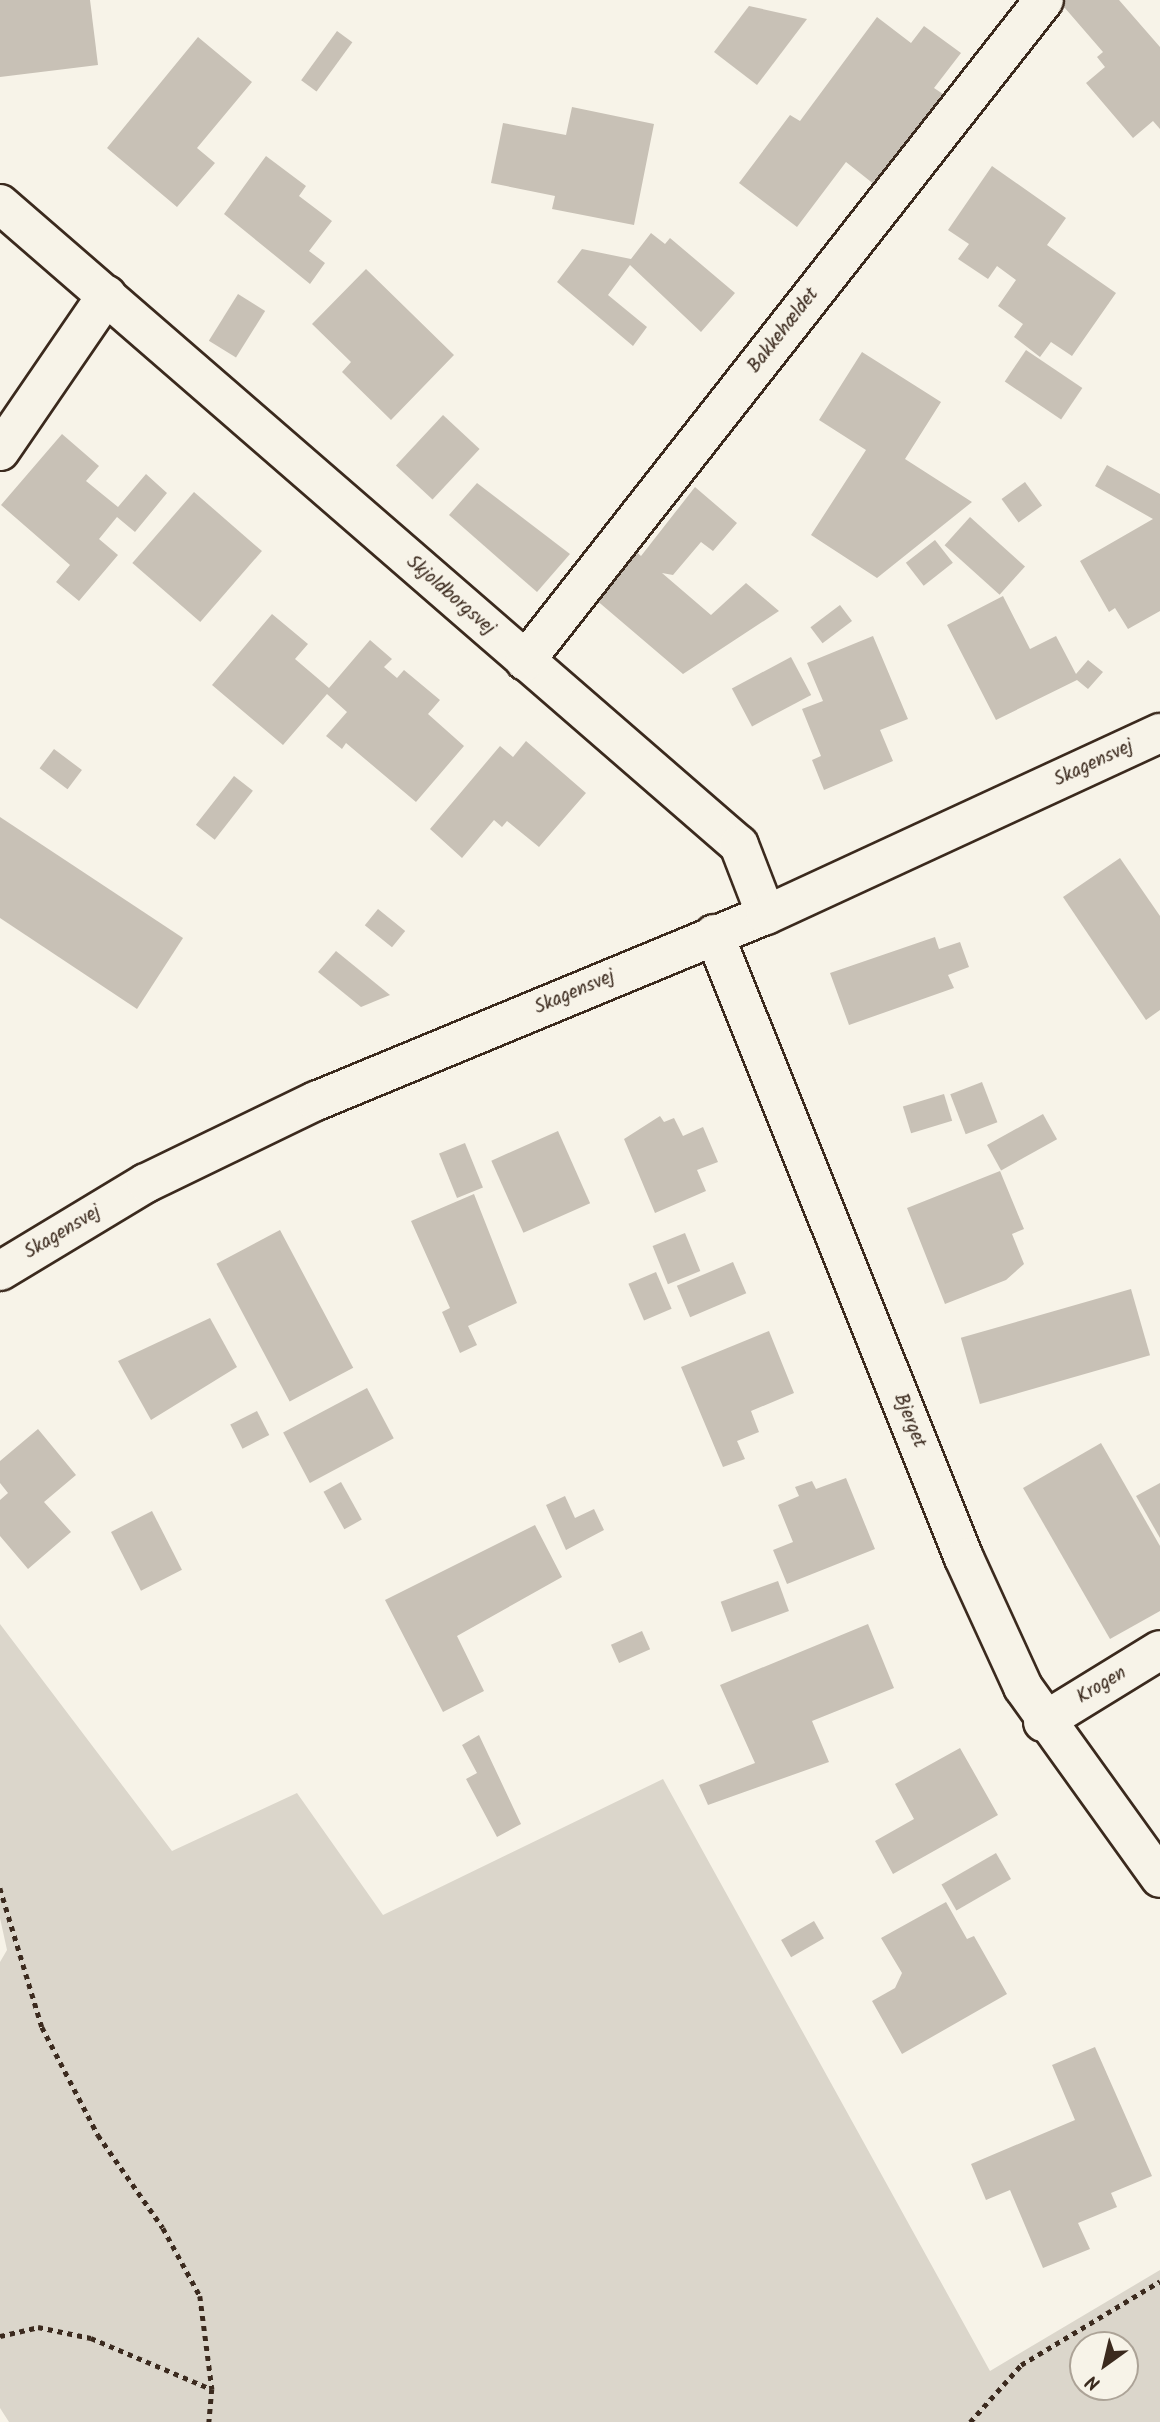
<!DOCTYPE html>
<meta charset="utf-8">
<style>
body{margin:0}
#map{position:relative;width:1160px;height:2422px;overflow:hidden;background:#f7f3e8;font-family:Kalam,sans-serif}
div>[style]{position:absolute}
[style*='--x']{left:calc(var(--x)*1px);top:calc(var(--y)*1px);width:calc(var(--w)*1px);rotate:calc(var(--a)*1deg)}
.green>*{inset:0;background:#dbd6cb}
.building>*{inset:0;background:#c8c1b6;transform-origin:0 0}
.path>*{height:4.5px;margin-top:-2.25px;transform-origin:0;background:repeating-linear-gradient(90deg,#3b2a1e 0 5px,transparent 0 10px)}
.roads{filter:drop-shadow(2px 0 #3b2a1e) drop-shadow(-2px 0 #3b2a1e) drop-shadow(0 2px #3b2a1e) drop-shadow(0 -2px #3b2a1e)}
.minor>*{height:38px;margin:-19px;padding:0 19px;transform-origin:19px;border-radius:19px;background:#f7f3e8}
span{translate:-50% -50%;white-space:nowrap;text-align:center;line-height:1.15;-webkit-text-stroke:6px #f7f3e8;paint-order:stroke}
.street-label{font-size:19px;color:#3b2a1e}
.north{position:absolute;left:1069px;top:2331px;width:70px;height:70px;box-sizing:border-box;background:#f7f3e8;border:2px solid #aca397;border-radius:50%;rotate:214deg;font-size:19px;font-weight:700;line-height:28px;text-align:center;color:#3b2a1e}
.north::after{content:'';display:block;margin:auto;width:24px;height:32px;background:#3b2a1e;clip-path:polygon(50% 0,100% 100%,50% 72%,0 100%)}
</style>
<div id="map">
<div class="green">
<i style="clip-path:polygon(evenodd,0 1624px,172px 1851px,297px 1793px,383px 1915px,663px 1779px,990px 2371px,1160px 2270px,1160px 2422px,9px 2422px,0 2408px,0 1962px,7px 1950px,0 1918px,0 1624px,1083px 2345px,1125px 2345px,1125px 2387px,1083px 2387px,1083px 2345px)"></i>
</div>
<div class="building">
<i style="clip-path:polygon(0 0,90px 0,98px 65px,0 77px)"></i>
<i style="clip-path:polygon(1058px 0,1119px 0,1160px 47px,1160px 129px,1153px 121px,1133px 138px,1086px 83px,1105px 67px,1097px 57px,1103px 52px)"></i>
<i style="clip-path:polygon(749px 6px,807px 19px,757px 85px,714px 52px)"></i>
<i style="clip-path:polygon(877px 17px,911px 43px,924px 26px,961px 53px,934px 88px,943px 94px,875px 185px,846px 162px,797px 227px,739px 183px,790px 115px,800px 121px)"></i>
<i style="left:337px;top:31px;width:19px;height:61px;rotate:36deg"></i>
<i style="clip-path:polygon(198px 37px,252px 82px,197px 148px,215px 163px,177px 207px,107px 148px)"></i>
<i style="clip-path:polygon(572px 107px,654px 124px,634px 225px,552px 209px,555px 196px,491px 183px,503px 123px,566px 135px)"></i>
<i style="clip-path:polygon(266px 156px,306px 186px,299px 196px,332px 221px,309px 251px,325px 263px,310px 284px,224px 214px)"></i>
<i style="clip-path:polygon(992px 166px,1066px 218px,1047px 245px,1116px 293px,1072px 356px,1051px 342px,1040px 357px,1014px 337px,1023px 324px,998px 306px,1016px 280px,997px 266px,988px 279px,958px 259px,969px 244px,948px 230px)"></i>
<i style="clip-path:polygon(651px 233px,665px 244px,670px 238px,735px 293px,701px 332px,630px 265px,608px 295px,647px 327px,633px 346px,557px 282px,582px 249px,631px 259px)"></i>
<i style="clip-path:polygon(366px 269px,454px 355px,391px 420px,342px 372px,351px 362px,312px 324px)"></i>
<i style="left:238px;top:294px;width:32px;height:55px;rotate:32deg"></i>
<i style="left:1026px;top:350px;width:68px;height:38px;rotate:34deg"></i>
<i style="clip-path:polygon(862px 352px,941px 402px,905px 459px,972px 502px,877px 578px,811px 535px,866px 450px,819px 420px)"></i>
<i style="left:443px;top:415px;width:50px;height:69px;rotate:43deg"></i>
<i style="clip-path:polygon(62px 434px,99px 466px,86px 481px,118px 507px,146px 474px,167px 493px,135px 532px,117px 517px,99px 539px,118px 555px,79px 601px,56px 582px,70px 565px,1px 505px)"></i>
<i style="clip-path:polygon(1107px 465px,1160px 494px,1160px 611px,1128px 629px,1115px 608px,1109px 612px,1080px 561px,1153px 519px,1095px 486px)"></i>
<i style="left:1025px;top:482px;width:29px;height:29px;rotate:54deg"></i>
<i style="clip-path:polygon(477px 483px,570px 554px,537px 592px,449px 515px)"></i>
<i style="clip-path:polygon(695px 487px,737px 523px,713px 551px,701px 542px,673px 575px,662px 573px,711px 615px,746px 583px,779px 611px,683px 674px,588px 593px,629px 545px,641px 556px)"></i>
<i style="left:194px;top:492px;width:90px;height:94px;rotate:41deg"></i>
<i style="left:970px;top:517px;width:74px;height:38px;rotate:42deg"></i>
<i style="left:935px;top:540px;width:29px;height:37px;rotate:52deg"></i>
<i style="clip-path:polygon(1003px 596px,1030px 649px,1056px 636px,1076px 674px,1088px 660px,1103px 672px,1088px 689px,1077px 680px,996px 720px,947px 625px)"></i>
<i style="left:840px;top:605px;width:20px;height:37px;rotate:53deg"></i>
<i style="clip-path:polygon(272px 614px,308px 644px,295px 659px,329px 688px,370px 640px,392px 659px,384px 667px,397px 678px,404px 670px,440px 700px,428px 714px,464px 746px,416px 802px,346px 743px,342px 749px,326px 736px,347px 712px,327px 694px,283px 745px,212px 685px)"></i>
<i style="clip-path:polygon(873px 636px,908px 719px,880px 730px,893px 761px,824px 790px,812px 760px,821px 756px,802px 709px,823px 701px,807px 663px)"></i>
<i style="left:791px;top:657px;width:43px;height:67px;rotate:62deg"></i>
<i style="clip-path:polygon(526px 741px,586px 793px,539px 847px,507px 821px,502px 827px,494px 820px,462px 858px,430px 829px,500px 746px,513px 757px)"></i>
<i style="left:54px;top:749px;width:35px;height:24px;rotate:37deg"></i>
<i style="left:234px;top:776px;width:24px;height:62px;rotate:38deg"></i>
<i style="clip-path:polygon(0 817px,183px 938px,137px 1009px,0 918px)"></i>
<i style="clip-path:polygon(1120px 858px,1160px 916px,1160px 1010px,1146px 1020px,1063px 897px)"></i>
<i style="left:378px;top:909px;width:35px;height:21px;rotate:39deg"></i>
<i style="clip-path:polygon(935px 937px,939px 949px,960px 942px,969px 967px,948px 975px,954px 988px,849px 1025px,830px 973px)"></i>
<i style="clip-path:polygon(336px 951px,390px 995px,361px 1007px,318px 972px)"></i>
<i style="left:982px;top:1082px;width:43px;height:34px;rotate:69deg"></i>
<i style="left:944px;top:1094px;width:28px;height:43px;rotate:73deg"></i>
<i style="left:1043px;top:1114px;width:29px;height:64px;rotate:61deg"></i>
<i style="clip-path:polygon(660px 1116px,664px 1122px,674px 1118px,683px 1136px,703px 1127px,718px 1162px,697px 1170px,706px 1191px,655px 1213px,624px 1139px)"></i>
<i style="left:558px;top:1131px;width:79px;height:73px;rotate:66deg"></i>
<i style="left:465px;top:1143px;width:48px;height:28px;rotate:68deg"></i>
<i style="clip-path:polygon(1000px 1171px,1024px 1229px,1012px 1234px,1024px 1264px,1006px 1280px,945px 1304px,907px 1208px)"></i>
<i style="clip-path:polygon(474px 1194px,517px 1303px,468px 1326px,477px 1345px,460px 1353px,442px 1312px,450px 1308px,411px 1221px)"></i>
<i style="left:280px;top:1230px;width:156px;height:72px;rotate:62deg"></i>
<i style="left:685px;top:1233px;width:41px;height:35px;rotate:68deg"></i>
<i style="left:733px;top:1262px;width:34px;height:61px;rotate:67deg"></i>
<i style="left:656px;top:1272px;width:40px;height:30px;rotate:67deg"></i>
<i style="left:1131px;top:1289px;width:69px;height:177px;rotate:74deg"></i>
<i style="clip-path:polygon(210px 1318px,237px 1367px,151px 1420px,118px 1361px)"></i>
<i style="clip-path:polygon(769px 1331px,794px 1393px,751px 1411px,759px 1432px,737px 1441px,745px 1459px,723px 1467px,681px 1367px)"></i>
<i style="left:367px;top:1388px;width:57px;height:95px;rotate:62deg"></i>
<i style="left:257px;top:1411px;width:27px;height:30px;rotate:63deg"></i>
<i style="clip-path:polygon(38px 1429px,76px 1475px,44px 1502px,71px 1532px,28px 1569px,0 1536px,0 1500px,8px 1493px,0 1483px,0 1461px)"></i>
<i style="clip-path:polygon(1101px 1443px,1160px 1546px,1160px 1611px,1110px 1639px,1023px 1488px)"></i>
<i style="clip-path:polygon(846px 1478px,875px 1549px,787px 1584px,773px 1550px,793px 1542px,778px 1505px,799px 1496px,795px 1487px,812px 1481px,816px 1489px)"></i>
<i style="left:341px;top:1482px;width:43px;height:20px;rotate:61deg"></i>
<i style="clip-path:polygon(1160px 1483px,1160px 1538px,1136px 1496px)"></i>
<i style="clip-path:polygon(565px 1496px,575px 1518px,594px 1509px,604px 1530px,566px 1550px,546px 1505px)"></i>
<i style="left:152px;top:1511px;width:66px;height:46px;rotate:63deg"></i>
<i style="clip-path:polygon(535px 1525px,562px 1577px,457px 1636px,484px 1691px,443px 1712px,385px 1600px)"></i>
<i style="left:778px;top:1581px;width:32px;height:61px;rotate:70deg"></i>
<i style="clip-path:polygon(868px 1624px,894px 1688px,812px 1721px,829px 1762px,708px 1805px,699px 1785px,755px 1763px,720px 1685px)"></i>
<i style="left:642px;top:1631px;width:20px;height:34px;rotate:66deg"></i>
<i style="clip-path:polygon(479px 1735px,521px 1824px,497px 1837px,466px 1779px,477px 1773px,462px 1745px)"></i>
<i style="clip-path:polygon(960px 1748px,998px 1815px,893px 1874px,875px 1841px,914px 1819px,895px 1784px)"></i>
<i style="left:996px;top:1853px;width:30px;height:63px;rotate:60deg"></i>
<i style="clip-path:polygon(946px 1902px,967px 1939px,974px 1936px,1007px 1994px,902px 2054px,872px 2001px,895px 1988px,902px 1973px,881px 1938px)"></i>
<i style="left:814px;top:1921px;width:20px;height:38px;rotate:60deg"></i>
<i style="clip-path:polygon(1095px 2047px,1152px 2176px,1111px 2193px,1117px 2207px,1078px 2223px,1090px 2249px,1043px 2268px,1010px 2190px,986px 2200px,971px 2164px,1075px 2120px,1052px 2065px)"></i>
</div>
<div class="path">
<i style="--x:0;--y:1888;--w:145;--a:73.2"></i>
<i style="--x:42;--y:2027;--w:122;--a:62.6"></i>
<i style="--x:98;--y:2135;--w:113;--a:55"></i>
<i style="--x:163;--y:2228;--w:77;--a:61.4"></i>
<i style="--x:200;--y:2296;--w:94;--a:82.6"></i>
<i style="--x:212;--y:2389;--w:33;--a:95"></i>
<i style="--x:0;--y:2336;--w:39;--a:-13"></i>
<i style="--x:38;--y:2327;--w:54;--a:11.7"></i>
<i style="--x:91;--y:2338;--w:130;--a:23"></i>
<i style="--x:970;--y:2422;--w:76;--a:-48.2"></i>
<i style="--x:1021;--y:2365;--w:162;--a:-31.1"></i>
</div>
<div class="roads">
<div class="minor">
<i style="--x:0;--y:204;--w:978;--a:40.94"></i>
<i style="--x:739;--y:845;--w:75;--a:68.9"></i>
<i style="--x:0;--y:451;--w:189;--a:-55.6"></i>
<i style="--x:525;--y:661;--w:840;--a:-51.86"></i>
<i style="--x:714;--y:934;--w:672;--a:68.17"></i>
<i style="--x:964;--y:1558;--w:142;--a:65.4"></i>
<i style="--x:1023;--y:1687;--w:235;--a:54.3"></i>
<i style="--x:0;--y:1271;--w:170;--a:-31.1"></i>
<i style="--x:146;--y:1183;--w:189;--a:-25.8"></i>
<i style="--x:316;--y:1101;--w:487;--a:-22.5"></i>
<i style="--x:766;--y:915;--w:434;--a:-24.8"></i>
<i style="--x:1043;--y:1722;--w:137;--a:-31.6"></i>
</div>
</div>
<div class="street-label">
<span style="left:784px;top:331px;rotate:-52deg">Bakkehældet</span>
<span style="left:450px;top:596px;rotate:41deg">Skjoldborgsvej</span>
<span style="left:1094px;top:764px;rotate:-25deg">Skagensvej</span>
<span style="left:575px;top:993px;rotate:-23deg">Skagensvej</span>
<span style="left:63px;top:1233px;rotate:-31deg">Skagensvej</span>
<span style="left:909px;top:1421px;rotate:68deg">Bjerget</span>
<span style="left:1102px;top:1686px;rotate:-31deg">Krogen</span>
</div>
<div class="north">N</div>
</div>
